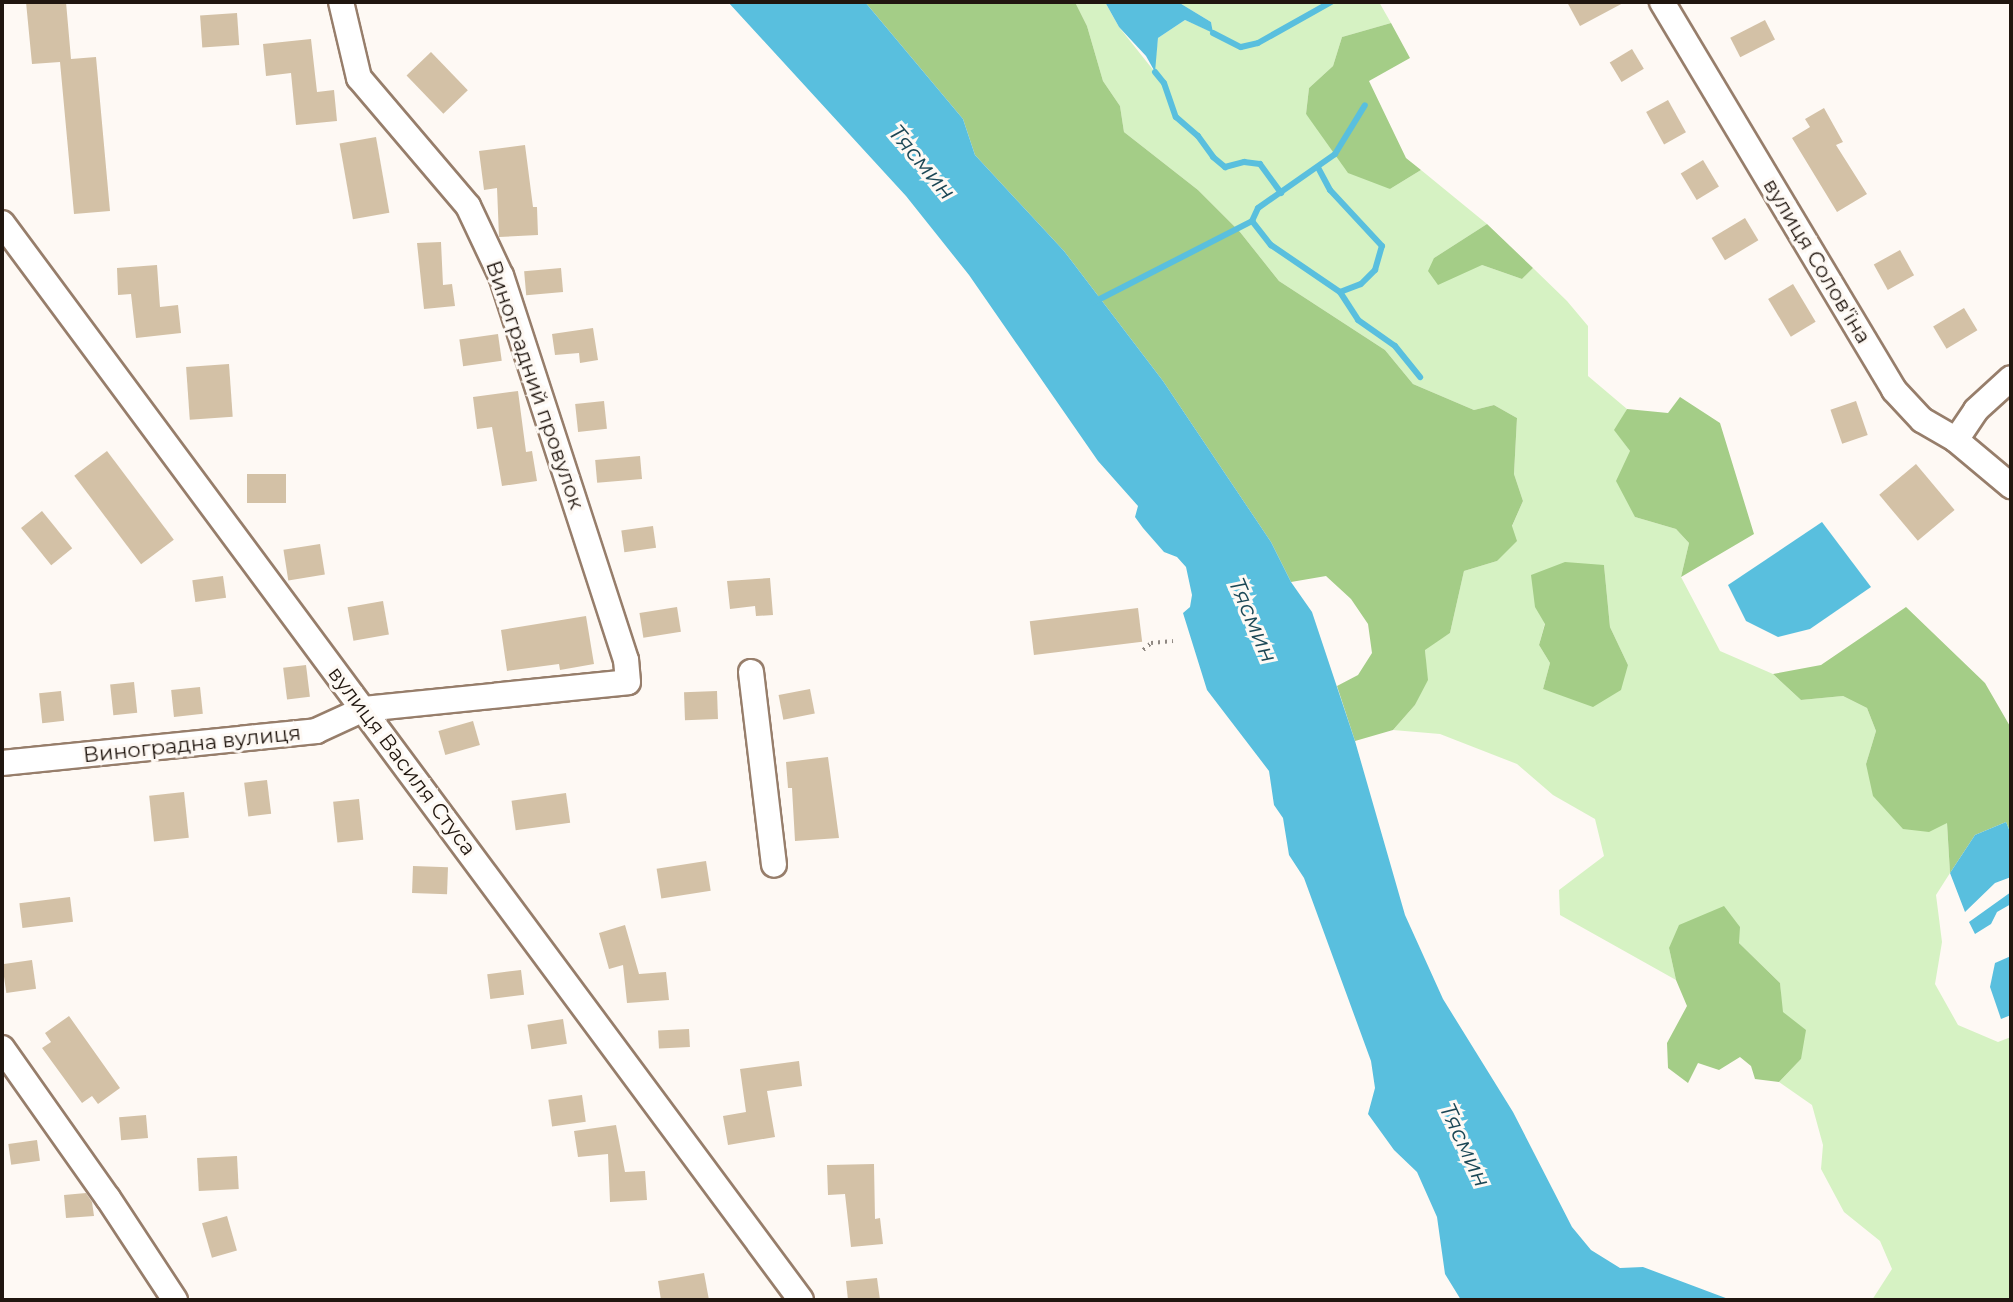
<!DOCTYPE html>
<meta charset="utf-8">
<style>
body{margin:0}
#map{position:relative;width:2013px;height:1302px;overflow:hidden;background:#fef9f4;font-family:Montserrat,sans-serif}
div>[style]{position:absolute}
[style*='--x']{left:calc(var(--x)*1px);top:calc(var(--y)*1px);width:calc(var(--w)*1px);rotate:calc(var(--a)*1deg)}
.green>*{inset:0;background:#d6f2c3}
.forest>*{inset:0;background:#a4cd87}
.water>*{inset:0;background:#59bfde}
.stream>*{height:6px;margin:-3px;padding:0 3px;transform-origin:3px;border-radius:3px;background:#59bfde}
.building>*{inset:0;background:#d3c1a6;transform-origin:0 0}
.path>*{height:3.5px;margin-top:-1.75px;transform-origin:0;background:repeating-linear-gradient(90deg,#8f8882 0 2px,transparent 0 7px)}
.roads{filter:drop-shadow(2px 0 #977e6b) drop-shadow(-2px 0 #977e6b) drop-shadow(0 2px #977e6b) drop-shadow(0 -2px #977e6b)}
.minor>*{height:24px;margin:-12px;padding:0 12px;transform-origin:12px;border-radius:12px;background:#fff}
span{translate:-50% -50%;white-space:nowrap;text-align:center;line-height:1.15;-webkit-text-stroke:6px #fef9f4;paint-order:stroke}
.street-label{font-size:21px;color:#20160f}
.water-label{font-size:23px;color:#1b4755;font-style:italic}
.frame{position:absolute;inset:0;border:4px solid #20160f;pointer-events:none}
</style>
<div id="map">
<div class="green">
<i style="clip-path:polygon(evenodd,1075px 2px,1105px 2px,1119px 27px,1154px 71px,1158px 38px,1185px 20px,1212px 32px,1211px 22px,1178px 2px,1379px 2px,1391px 23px,1342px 37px,1333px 66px,1309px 88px,1306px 114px,1320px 131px,1390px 189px,1421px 170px,1487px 224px,1434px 258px,1482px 265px,1522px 279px,1533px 268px,1567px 301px,1588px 326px,1588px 376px,1627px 409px,1615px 430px,1630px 451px,1635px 517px,1676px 529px,1689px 543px,1681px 577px,1720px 651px,1773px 674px,1801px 700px,1843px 696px,1867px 708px,1876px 731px,1866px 764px,1947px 823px,1950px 873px,1936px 895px,1942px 942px,1935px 984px,1958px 1025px,1998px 1042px,2011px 1037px,2011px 1300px,1872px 1300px,1892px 1269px,1880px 1241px,1844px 1212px,1821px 1169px,1823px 1145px,1812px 1105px,1779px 1082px,1801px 1059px,1782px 1012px,1780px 983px,1739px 943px,1669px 948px,1676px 980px,1560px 915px,1559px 890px,1604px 856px,1595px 819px,1553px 795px,1517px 764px,1440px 734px,1393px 730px,1415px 705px,1427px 680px,1425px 649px,1450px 633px,1464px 571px,1497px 561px,1523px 501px,1514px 474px,1517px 418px,1494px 405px,1474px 410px,1413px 384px,1385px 350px,1279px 281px,1240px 232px,1198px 190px,1124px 132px,1120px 106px,1103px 81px,1087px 26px,1075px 2px,1604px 565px,1610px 627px,1628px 665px,1564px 695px,1543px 689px,1550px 663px,1539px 645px,1545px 623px,1604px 565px)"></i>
</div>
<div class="forest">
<i style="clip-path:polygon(865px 2px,1075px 2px,1087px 26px,1103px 81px,1120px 106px,1124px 132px,1198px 190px,1240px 232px,1279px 281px,1385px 350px,1413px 384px,1474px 410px,1494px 405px,1517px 418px,1514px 474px,1523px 501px,1512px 526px,1517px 541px,1497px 561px,1464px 571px,1450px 633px,1425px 650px,1428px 680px,1415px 705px,1393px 730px,1355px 741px,1337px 686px,1358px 675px,1372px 653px,1368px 624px,1351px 599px,1326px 576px,1291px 582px,1271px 542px,1163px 381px,1064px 251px,975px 155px,963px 119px)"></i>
<i style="clip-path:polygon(1391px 23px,1410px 58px,1369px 81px,1406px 158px,1421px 170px,1390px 189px,1348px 173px,1306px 114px,1309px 88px,1333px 66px,1342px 37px)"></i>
<i style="clip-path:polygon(1487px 224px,1533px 268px,1522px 279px,1482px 265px,1438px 285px,1428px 271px,1434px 258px)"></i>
<i style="clip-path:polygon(1680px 397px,1720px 423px,1754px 534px,1681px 577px,1689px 543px,1676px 529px,1635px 517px,1616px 481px,1630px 451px,1614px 430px,1627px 409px,1668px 413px)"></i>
<i style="clip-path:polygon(1565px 562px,1604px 565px,1610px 627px,1628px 665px,1621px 690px,1593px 707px,1543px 689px,1550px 663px,1539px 645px,1545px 624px,1535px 607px,1531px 575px)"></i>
<i style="clip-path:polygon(1906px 607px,1985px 683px,2011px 728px,2011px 834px,2006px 822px,1975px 835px,1950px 873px,1947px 823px,1929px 832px,1903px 829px,1873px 796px,1866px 764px,1876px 731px,1867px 708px,1843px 696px,1801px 700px,1773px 674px,1821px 665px)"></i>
<i style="clip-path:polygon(1724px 906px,1740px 927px,1739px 943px,1780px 983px,1783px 1012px,1806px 1030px,1801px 1059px,1779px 1082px,1755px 1079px,1751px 1066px,1740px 1057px,1719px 1070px,1698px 1063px,1688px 1083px,1668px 1068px,1667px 1043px,1687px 1006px,1676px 980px,1669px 948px,1679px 925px)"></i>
</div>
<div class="water">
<i style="clip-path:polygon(728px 2px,865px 2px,963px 119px,975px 155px,1064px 251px,1163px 381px,1271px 542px,1291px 582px,1312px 612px,1355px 741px,1405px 915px,1443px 999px,1513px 1112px,1572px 1227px,1591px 1250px,1620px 1268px,1643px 1267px,1731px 1300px,1461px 1300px,1445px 1274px,1437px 1217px,1417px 1172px,1394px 1150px,1368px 1114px,1375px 1088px,1371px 1061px,1304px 878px,1289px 855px,1283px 818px,1274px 805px,1269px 771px,1207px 690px,1183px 613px,1190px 607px,1192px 595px,1186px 567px,1177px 557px,1164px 552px,1143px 528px,1135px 517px,1138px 506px,1098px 461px,969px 275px,906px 196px)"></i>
<i style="clip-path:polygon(1105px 2px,1178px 2px,1211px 22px,1213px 33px,1185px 20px,1158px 38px,1155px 72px,1146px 56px,1119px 27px)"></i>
<i style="clip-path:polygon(1822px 522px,1871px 587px,1810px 629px,1778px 637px,1746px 621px,1728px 585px)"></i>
<i style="clip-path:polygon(2006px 822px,2011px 834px,2011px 877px,1995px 883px,1965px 912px,1950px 873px,1975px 835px)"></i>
<i style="clip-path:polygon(2011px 892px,2011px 904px,1997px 912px,1991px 924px,1975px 934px,1969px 922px)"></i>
<i style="clip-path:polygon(2011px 956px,2011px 1015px,2001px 1019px,1990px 987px,1995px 963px)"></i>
</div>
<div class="stream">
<i style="--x:1213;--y:33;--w:31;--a:27"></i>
<i style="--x:1241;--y:47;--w:17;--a:-13"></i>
<i style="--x:1258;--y:43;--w:84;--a:-29.3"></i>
<i style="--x:1155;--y:72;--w:14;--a:51"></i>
<i style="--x:1164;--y:83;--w:36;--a:71"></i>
<i style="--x:1176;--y:117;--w:29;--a:41"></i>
<i style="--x:1198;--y:136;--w:26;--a:54"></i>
<i style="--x:1213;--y:157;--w:16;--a:40"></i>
<i style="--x:1225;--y:167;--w:20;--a:-15"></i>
<i style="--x:1244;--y:162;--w:16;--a:7"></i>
<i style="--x:1260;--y:164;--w:36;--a:54"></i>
<i style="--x:1252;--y:221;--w:31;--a:52"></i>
<i style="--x:1271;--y:245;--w:83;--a:34.3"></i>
<i style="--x:1340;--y:292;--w:22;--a:-21"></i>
<i style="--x:1361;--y:284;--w:20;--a:-45"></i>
<i style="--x:1375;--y:270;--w:25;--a:-74"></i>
<i style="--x:1382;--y:246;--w:76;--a:-132.9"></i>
<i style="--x:1330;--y:190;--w:26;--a:-118"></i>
<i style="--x:1340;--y:292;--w:33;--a:57"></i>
<i style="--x:1358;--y:320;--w:45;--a:35.1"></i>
<i style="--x:1395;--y:346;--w:40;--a:51"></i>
<i style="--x:1094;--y:302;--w:178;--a:-27.1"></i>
<i style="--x:1252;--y:221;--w:14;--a:-65"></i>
<i style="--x:1258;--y:208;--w:94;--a:-35"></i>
<i style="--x:1335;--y:154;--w:57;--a:-58.5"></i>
</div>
<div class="building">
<i style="clip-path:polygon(26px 2px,66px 2px,71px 59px,96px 57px,110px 211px,74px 214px,60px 62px,32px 64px)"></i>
<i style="clip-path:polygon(1567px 2px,1625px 2px,1580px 26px)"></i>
<i style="left:237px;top:13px;width:32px;height:37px;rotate:86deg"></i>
<i style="left:1765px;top:20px;width:22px;height:39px;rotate:63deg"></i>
<i style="clip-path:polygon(311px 39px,317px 92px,334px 90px,337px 121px,296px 125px,291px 73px,266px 76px,263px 44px)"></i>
<i style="left:1632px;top:49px;width:23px;height:26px;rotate:59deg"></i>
<i style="left:431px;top:52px;width:53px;height:34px;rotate:46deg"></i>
<i style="left:1668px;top:100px;width:37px;height:25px;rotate:61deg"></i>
<i style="clip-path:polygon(1824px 108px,1843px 142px,1836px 145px,1867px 194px,1837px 212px,1792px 138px,1810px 127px,1805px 119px)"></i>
<i style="left:376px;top:137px;width:77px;height:37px;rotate:80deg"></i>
<i style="clip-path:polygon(525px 145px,533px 207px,537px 207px,538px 235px,499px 237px,497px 188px,484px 190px,479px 151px)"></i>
<i style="left:1703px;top:160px;width:31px;height:26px;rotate:59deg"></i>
<i style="left:1745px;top:218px;width:26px;height:39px;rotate:59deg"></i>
<i style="clip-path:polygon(441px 242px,443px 285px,452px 284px,455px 306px,424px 309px,417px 243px)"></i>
<i style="left:1900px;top:250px;width:29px;height:30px;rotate:61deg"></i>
<i style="clip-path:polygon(157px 265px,160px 307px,178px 305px,181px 333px,136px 338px,131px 294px,118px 295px,117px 268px)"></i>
<i style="left:561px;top:268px;width:24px;height:37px;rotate:85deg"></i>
<i style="left:1793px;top:284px;width:44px;height:29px;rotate:59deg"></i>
<i style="left:1964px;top:308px;width:26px;height:36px;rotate:59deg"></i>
<i style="clip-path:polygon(593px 328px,598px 360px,580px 363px,579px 353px,555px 355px,552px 334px)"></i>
<i style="left:498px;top:334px;width:27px;height:39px;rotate:82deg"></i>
<i style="left:229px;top:364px;width:53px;height:43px;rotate:86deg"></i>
<i style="clip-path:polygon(518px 391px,526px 452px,532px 451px,537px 481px,502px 486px,492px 427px,477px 429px,473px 397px)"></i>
<i style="left:604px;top:401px;width:28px;height:29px;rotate:84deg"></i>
<i style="left:1856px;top:401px;width:36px;height:27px;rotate:71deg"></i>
<i style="left:107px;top:451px;width:111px;height:41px;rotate:53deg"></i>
<i style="left:640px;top:456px;width:23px;height:45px;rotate:85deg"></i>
<i style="left:1916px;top:464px;width:60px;height:48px;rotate:50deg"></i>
<i style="left:247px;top:474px;width:39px;height:29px"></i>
<i style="left:42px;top:511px;width:48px;height:27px;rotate:51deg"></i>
<i style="left:653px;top:526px;width:22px;height:32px;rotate:82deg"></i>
<i style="left:320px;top:544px;width:31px;height:37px;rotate:81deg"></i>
<i style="left:223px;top:576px;width:22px;height:31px;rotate:82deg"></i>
<i style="clip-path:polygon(770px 578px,773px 615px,756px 616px,755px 606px,730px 609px,727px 581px)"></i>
<i style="left:383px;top:601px;width:34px;height:36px;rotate:80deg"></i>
<i style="left:677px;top:607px;width:25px;height:38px;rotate:81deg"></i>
<i style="left:1138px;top:608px;width:34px;height:109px;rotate:83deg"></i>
<i style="clip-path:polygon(586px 616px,594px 664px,560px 670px,559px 664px,507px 671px,501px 630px)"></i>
<i style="left:306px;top:665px;width:32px;height:23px;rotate:83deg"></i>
<i style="left:134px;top:682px;width:31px;height:24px;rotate:84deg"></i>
<i style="left:200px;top:687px;width:27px;height:29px;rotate:84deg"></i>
<i style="left:810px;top:689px;width:25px;height:32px;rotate:79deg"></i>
<i style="left:61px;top:691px;width:30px;height:22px;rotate:84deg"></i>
<i style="left:717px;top:691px;width:28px;height:33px;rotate:88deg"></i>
<i style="left:473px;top:721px;width:25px;height:36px;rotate:74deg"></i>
<i style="clip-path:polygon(828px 757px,839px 838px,795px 841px,792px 788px,788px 788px,786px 762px)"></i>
<i style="left:267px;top:780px;width:34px;height:23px;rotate:83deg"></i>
<i style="left:184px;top:792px;width:46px;height:35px;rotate:84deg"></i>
<i style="left:566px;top:793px;width:30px;height:55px;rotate:82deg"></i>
<i style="left:359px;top:799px;width:41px;height:26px;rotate:84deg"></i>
<i style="left:706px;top:861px;width:30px;height:50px;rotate:81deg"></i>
<i style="left:413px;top:866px;width:35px;height:27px;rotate:2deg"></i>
<i style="left:70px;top:897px;width:25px;height:51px;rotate:83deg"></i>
<i style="clip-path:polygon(625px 925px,639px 974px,666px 972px,669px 1000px,627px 1003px,623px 965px,609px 969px,599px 933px)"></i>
<i style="left:32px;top:960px;width:29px;height:30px;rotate:82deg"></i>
<i style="left:521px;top:970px;width:25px;height:34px;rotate:83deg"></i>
<i style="clip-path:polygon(69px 1016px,120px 1088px,98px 1104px,92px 1096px,82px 1103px,42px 1048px,51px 1042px,45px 1033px)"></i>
<i style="left:563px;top:1019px;width:25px;height:36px;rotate:81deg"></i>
<i style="left:689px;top:1029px;width:18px;height:31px;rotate:87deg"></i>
<i style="clip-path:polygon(799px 1061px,802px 1086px,767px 1091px,775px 1137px,728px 1145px,723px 1116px,746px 1112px,740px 1069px)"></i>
<i style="left:582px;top:1095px;width:27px;height:34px;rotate:82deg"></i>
<i style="left:146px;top:1115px;width:23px;height:27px;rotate:85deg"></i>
<i style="clip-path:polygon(616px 1125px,625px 1172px,645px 1171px,647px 1200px,610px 1202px,608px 1154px,578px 1157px,574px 1131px)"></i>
<i style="left:37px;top:1140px;width:21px;height:29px;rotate:82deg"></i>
<i style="left:237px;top:1156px;width:33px;height:40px;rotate:87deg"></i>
<i style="clip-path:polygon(874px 1164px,875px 1219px,880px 1218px,883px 1244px,851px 1247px,845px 1194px,828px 1195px,827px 1165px)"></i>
<i style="clip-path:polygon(86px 1193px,92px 1202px,94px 1216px,66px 1218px,64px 1195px)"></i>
<i style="left:227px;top:1216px;width:36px;height:26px;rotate:74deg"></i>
<i style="clip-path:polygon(704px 1273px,709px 1300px,661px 1300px,658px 1281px)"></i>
<i style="clip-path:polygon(877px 1278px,880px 1300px,848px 1300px,846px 1281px)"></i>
</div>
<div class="path">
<i style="--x:1143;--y:650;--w:11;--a:-41"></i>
<i style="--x:1151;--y:643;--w:22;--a:-5"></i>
</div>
<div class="roads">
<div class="minor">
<i style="--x:1662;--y:2;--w:452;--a:59.1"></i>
<i style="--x:1894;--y:390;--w:41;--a:47"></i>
<i style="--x:1922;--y:420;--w:39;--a:30"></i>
<i style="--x:1956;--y:440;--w:72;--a:39.9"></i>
<i style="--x:2;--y:223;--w:1341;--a:53.43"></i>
<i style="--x:1956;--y:440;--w:36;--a:-56"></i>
<i style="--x:1976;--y:410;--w:47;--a:-42.4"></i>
<i style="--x:751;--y:672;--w:194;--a:83.2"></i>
<i style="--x:2;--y:763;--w:316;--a:-5.8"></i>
<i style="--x:316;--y:731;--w:53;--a:-24.6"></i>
<i style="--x:364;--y:709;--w:265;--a:-5.8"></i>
<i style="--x:628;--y:682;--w:22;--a:-95"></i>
<i style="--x:626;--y:660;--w:404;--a:-108"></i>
<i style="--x:501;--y:276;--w:77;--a:-115.2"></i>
<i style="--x:468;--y:206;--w:168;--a:-130.4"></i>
<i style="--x:359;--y:78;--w:78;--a:-103.3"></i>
<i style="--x:2;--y:1048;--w:184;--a:54.8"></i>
<i style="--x:108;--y:1198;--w:122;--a:56.7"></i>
</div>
</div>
<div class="street-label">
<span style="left:1817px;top:261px;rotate:59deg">вулиця Солов'їна</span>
<span style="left:535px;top:385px;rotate:71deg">Виноградний провулок</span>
<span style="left:192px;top:744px;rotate:-6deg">Виноградна вулиця</span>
<span style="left:402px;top:761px;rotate:53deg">вулиця Василя Стуса</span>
</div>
<div class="water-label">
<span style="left:922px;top:162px;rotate:50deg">Тясмин</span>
<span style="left:1253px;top:620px;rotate:67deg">Тясмин</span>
<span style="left:1465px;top:1145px;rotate:65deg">Тясмин</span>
</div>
<div class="frame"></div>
</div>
